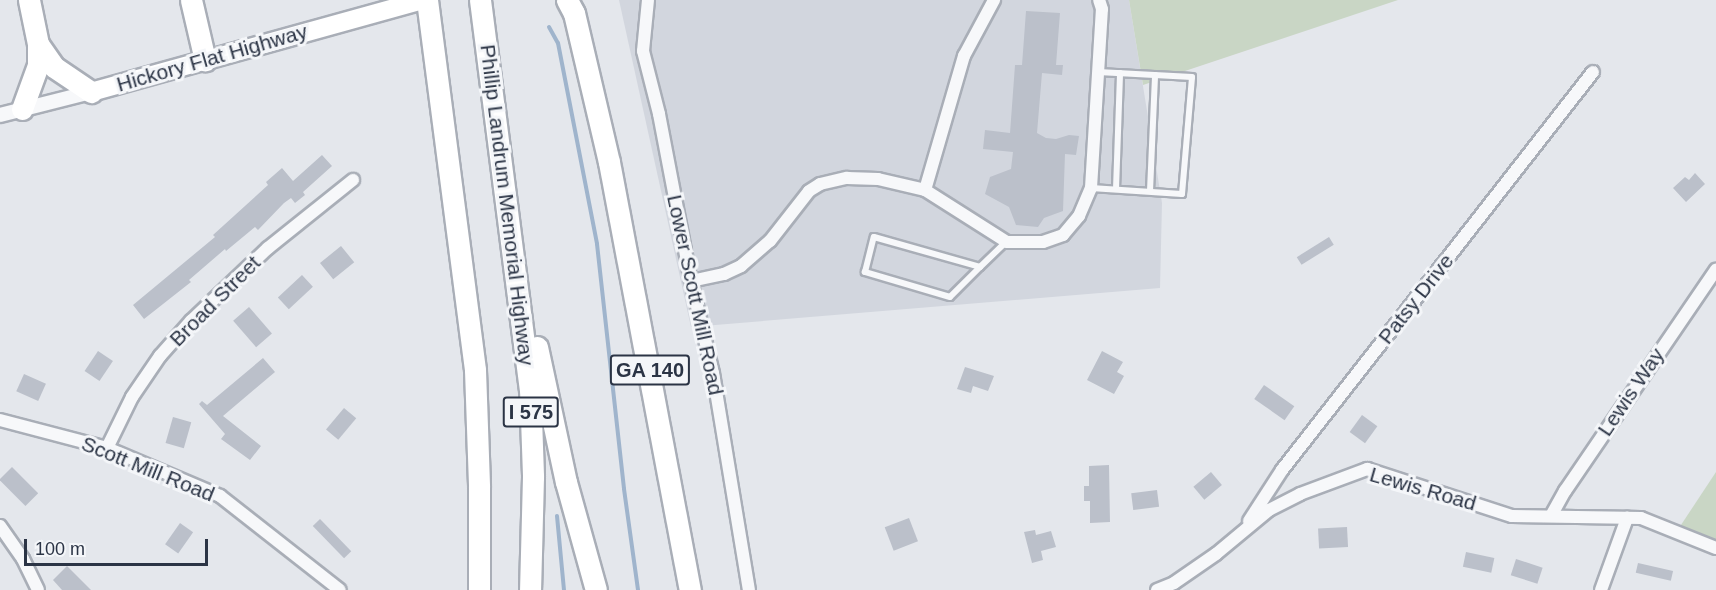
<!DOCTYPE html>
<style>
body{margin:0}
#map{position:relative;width:1716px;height:590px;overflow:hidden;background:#e4e7ec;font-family:Helvetica,sans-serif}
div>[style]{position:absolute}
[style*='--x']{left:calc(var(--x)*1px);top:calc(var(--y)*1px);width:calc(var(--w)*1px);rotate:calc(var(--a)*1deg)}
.built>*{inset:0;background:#d2d6de}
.green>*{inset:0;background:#c9d6c5}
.stream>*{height:4px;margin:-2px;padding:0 2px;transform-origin:2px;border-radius:2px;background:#9fb4cc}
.building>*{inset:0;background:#bbc0ca;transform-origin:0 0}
.roads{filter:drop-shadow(2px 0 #a9aeb7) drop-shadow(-2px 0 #a9aeb7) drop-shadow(0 2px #a9aeb7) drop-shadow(0 -2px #a9aeb7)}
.service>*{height:6px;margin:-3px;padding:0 3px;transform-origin:3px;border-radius:3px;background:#f7f8fa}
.minor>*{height:12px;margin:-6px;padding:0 6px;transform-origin:6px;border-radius:6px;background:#f7f8fa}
.tertiary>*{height:14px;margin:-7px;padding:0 7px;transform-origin:7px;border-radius:7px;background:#f7f8fa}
.primary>*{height:18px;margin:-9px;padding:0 9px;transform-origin:9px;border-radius:9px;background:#fff}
.motorway>*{height:21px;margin:-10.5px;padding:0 10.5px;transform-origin:10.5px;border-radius:10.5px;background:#fff}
span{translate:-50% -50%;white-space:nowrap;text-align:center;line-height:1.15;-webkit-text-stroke:6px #f4f6f9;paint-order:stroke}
.shield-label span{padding:2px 4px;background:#f4f6f9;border:2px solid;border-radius:4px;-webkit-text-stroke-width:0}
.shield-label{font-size:20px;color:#2b3445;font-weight:700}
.street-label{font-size:21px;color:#2b3445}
.scale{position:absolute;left:24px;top:539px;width:184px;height:27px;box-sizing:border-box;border:3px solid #2b3445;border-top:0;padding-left:8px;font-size:18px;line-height:21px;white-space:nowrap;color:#2b3445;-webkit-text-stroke:4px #f4f6f9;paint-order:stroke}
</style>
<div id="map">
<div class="built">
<i style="clip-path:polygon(619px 0,1129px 0,1162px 203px,1160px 288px,691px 327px)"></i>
</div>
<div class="green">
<i style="clip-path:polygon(1129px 0,1398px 0,1143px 85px)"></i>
<i style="clip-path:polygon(1716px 472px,1716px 543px,1679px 528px)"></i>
</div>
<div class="stream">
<i style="--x:549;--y:27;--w:18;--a:61"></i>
<i style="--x:558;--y:43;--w:205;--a:79"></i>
<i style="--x:597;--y:244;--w:246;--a:83.7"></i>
<i style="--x:624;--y:489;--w:102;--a:82.1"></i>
<i style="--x:557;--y:516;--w:74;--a:84.6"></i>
</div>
<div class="building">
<i style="clip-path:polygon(1026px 11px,1060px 13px,1056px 65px,1063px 65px,1062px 75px,1042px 73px,1037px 133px,1046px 138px,1056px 139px,1069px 135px,1079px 136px,1076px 155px,1065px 154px,1063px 211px,1044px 218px,1038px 227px,1016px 225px,1009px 207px,985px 194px,990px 177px,1011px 169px,1013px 152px,983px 149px,985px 130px,1010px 133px,1015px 65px,1022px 65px)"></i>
<i style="clip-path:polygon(322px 155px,332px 166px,303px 192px,305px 195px,295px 203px,291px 198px,284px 203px,258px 230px,255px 227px,226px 251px,225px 249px,189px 280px,191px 282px,144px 319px,133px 305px,215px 237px,213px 235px,268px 185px,266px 182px,282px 168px,293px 181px)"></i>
<i style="clip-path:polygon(1695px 173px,1705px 184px,1686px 202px,1673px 188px,1685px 177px,1689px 180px)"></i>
<i style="left:1329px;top:237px;width:9px;height:38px;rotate:58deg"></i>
<i style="left:341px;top:246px;width:21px;height:27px;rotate:51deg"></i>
<i style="left:302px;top:275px;width:16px;height:33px;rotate:47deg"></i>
<i style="left:249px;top:307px;width:35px;height:21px;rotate:49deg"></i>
<i style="left:98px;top:351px;width:18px;height:24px;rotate:34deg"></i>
<i style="clip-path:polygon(1102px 351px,1123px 362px,1117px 372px,1124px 376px,1114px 394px,1087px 380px)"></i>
<i style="clip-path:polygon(263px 358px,275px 372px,223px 416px,261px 446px,250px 460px,221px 439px,225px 434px,199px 404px,202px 401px,207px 405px)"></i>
<i style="clip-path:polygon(965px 367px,994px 376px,988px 391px,973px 386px,971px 393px,957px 389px)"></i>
<i style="left:24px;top:374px;width:24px;height:19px;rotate:24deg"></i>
<i style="left:1264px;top:385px;width:37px;height:17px;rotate:35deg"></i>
<i style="left:344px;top:408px;width:16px;height:28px;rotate:40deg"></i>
<i style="left:1362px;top:415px;width:19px;height:21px;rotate:36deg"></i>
<i style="left:173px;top:417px;width:19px;height:27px;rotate:16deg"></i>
<i style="clip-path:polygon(1109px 465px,1110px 522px,1090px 523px,1090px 501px,1084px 501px,1084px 486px,1089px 486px,1089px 466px)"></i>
<i style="left:12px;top:467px;width:37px;height:18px;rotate:45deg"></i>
<i style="left:1211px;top:472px;width:17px;height:23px;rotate:50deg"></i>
<i style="left:1157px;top:490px;width:17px;height:26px;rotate:83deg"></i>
<i style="left:909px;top:518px;width:25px;height:26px;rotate:69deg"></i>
<i style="left:320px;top:519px;width:45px;height:10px;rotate:46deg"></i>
<i style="left:180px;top:523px;width:16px;height:26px;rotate:35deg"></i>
<i style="left:1347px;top:527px;width:20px;height:29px;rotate:87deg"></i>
<i style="clip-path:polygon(1035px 530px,1036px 535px,1051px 531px,1056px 547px,1041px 551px,1043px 560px,1032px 563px,1024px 532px)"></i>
<i style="left:1466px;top:552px;width:29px;height:15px;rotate:12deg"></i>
<i style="left:1516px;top:559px;width:28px;height:17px;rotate:18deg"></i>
<i style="left:1638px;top:563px;width:36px;height:10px;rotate:13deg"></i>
<i style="clip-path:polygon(67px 566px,91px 590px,62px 590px,53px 580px)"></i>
</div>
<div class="roads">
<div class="service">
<i style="--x:1091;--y:188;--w:91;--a:3.8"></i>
<i style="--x:1182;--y:194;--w:117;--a:-85.1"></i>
<i style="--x:1192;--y:77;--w:94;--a:-177"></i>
<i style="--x:1116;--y:189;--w:116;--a:-88"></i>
<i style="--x:1150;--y:191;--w:116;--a:-87.5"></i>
<i style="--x:980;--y:267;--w:42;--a:135"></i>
<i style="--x:950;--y:297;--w:89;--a:-163.6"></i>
<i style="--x:865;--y:272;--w:36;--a:-76"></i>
<i style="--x:874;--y:237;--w:110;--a:15.8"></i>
<i style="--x:980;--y:267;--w:36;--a:-44"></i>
</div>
<div class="minor">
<i style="--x:648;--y:0;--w:51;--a:95.6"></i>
<i style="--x:643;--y:51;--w:65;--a:75.7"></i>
<i style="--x:659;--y:114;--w:170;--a:79.2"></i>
<i style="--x:691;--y:281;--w:95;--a:76.6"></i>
<i style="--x:713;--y:373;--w:220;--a:80.6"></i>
<i style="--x:925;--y:190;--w:140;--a:-73.8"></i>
<i style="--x:964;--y:56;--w:64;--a:-61.8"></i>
<i style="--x:691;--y:281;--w:34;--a:-12"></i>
<i style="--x:724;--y:274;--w:19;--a:-25"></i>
<i style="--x:741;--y:266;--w:38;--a:-41"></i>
<i style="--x:770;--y:241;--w:63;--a:-52"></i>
<i style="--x:809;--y:191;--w:13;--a:-32"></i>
<i style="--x:820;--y:184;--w:28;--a:-13"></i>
<i style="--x:847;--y:178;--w:31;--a:2"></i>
<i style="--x:878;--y:179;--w:48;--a:13.2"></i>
<i style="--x:925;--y:190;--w:97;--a:32.4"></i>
<i style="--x:1007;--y:242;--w:36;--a:0"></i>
<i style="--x:1043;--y:242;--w:21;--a:-19"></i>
<i style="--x:1063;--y:235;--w:25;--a:-50"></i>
<i style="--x:1079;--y:216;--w:30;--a:-67"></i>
<i style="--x:1091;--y:188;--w:179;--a:-86.5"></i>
<i style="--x:1102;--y:9;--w:9;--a:-108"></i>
<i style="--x:0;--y:420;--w:111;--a:14.7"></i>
<i style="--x:107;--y:448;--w:123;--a:23"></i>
<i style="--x:220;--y:496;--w:152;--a:38.1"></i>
<i style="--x:107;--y:448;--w:57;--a:-63.9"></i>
<i style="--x:132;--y:397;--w:50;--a:-55.7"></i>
<i style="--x:160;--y:356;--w:47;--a:-48.5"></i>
<i style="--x:191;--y:321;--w:106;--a:-43.5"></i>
<i style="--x:268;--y:248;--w:109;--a:-38.7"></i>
<i style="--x:1551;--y:516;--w:29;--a:-61"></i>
<i style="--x:1565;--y:491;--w:268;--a:-55.7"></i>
<i style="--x:1249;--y:521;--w:61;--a:-57.1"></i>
<i style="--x:1282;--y:470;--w:505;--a:-52"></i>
<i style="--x:0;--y:526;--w:40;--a:55.1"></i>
<i style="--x:23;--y:559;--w:34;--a:64"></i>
<i style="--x:1157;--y:590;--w:18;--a:-22"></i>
<i style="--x:1174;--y:583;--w:51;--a:-34.6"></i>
<i style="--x:1216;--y:554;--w:69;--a:-39.7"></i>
<i style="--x:1269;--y:510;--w:35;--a:-27"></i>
<i style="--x:1300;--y:494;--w:72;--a:-20.5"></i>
<i style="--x:1367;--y:469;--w:152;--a:18"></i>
<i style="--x:1512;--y:516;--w:129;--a:0.9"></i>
<i style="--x:1641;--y:518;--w:81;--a:21.8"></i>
<i style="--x:1601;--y:590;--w:77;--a:-70.1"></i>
</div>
<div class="tertiary">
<i style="--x:0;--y:115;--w:94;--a:-14.2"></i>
</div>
<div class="primary">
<i style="--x:91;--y:92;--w:345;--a:-15.5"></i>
</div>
<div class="motorway">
<i style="--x:191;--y:0;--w:62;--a:76.9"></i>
<i style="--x:427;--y:0;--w:373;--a:82.6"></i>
<i style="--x:475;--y:370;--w:117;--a:88"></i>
<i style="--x:479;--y:487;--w:103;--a:90"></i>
<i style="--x:480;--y:0;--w:392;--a:82.7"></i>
<i style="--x:530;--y:389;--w:88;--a:88"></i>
<i style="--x:533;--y:477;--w:113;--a:91.5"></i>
<i style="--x:567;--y:0;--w:15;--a:62"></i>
<i style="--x:574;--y:13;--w:153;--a:76.8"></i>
<i style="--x:609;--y:162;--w:436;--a:79.3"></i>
<i style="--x:38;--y:44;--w:28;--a:55"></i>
<i style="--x:54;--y:67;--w:45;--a:34"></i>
<i style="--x:22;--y:109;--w:47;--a:-70"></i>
<i style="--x:38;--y:65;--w:21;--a:-90"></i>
<i style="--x:38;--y:44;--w:45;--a:-101.6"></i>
<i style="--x:537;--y:347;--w:138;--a:77.9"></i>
<i style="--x:566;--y:482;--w:112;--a:74.5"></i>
</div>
</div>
<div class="shield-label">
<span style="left:650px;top:370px">GA 140</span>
<span style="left:531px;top:412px">I 575</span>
</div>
<div class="street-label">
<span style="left:212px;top:58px;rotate:-16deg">Hickory Flat Highway</span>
<span style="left:507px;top:205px;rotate:83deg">Phillip Landrum Memorial Highway</span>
<span style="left:695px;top:295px;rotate:78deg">Lower Scott Mill Road</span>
<span style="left:1416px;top:299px;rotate:-52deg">Patsy Drive</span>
<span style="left:215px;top:301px;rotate:-45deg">Broad Street</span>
<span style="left:1631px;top:392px;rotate:-56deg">Lewis Way</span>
<span style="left:148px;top:469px;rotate:22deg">Scott Mill Road</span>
<span style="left:1423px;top:489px;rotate:16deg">Lewis Road</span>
</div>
<div class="scale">100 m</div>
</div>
